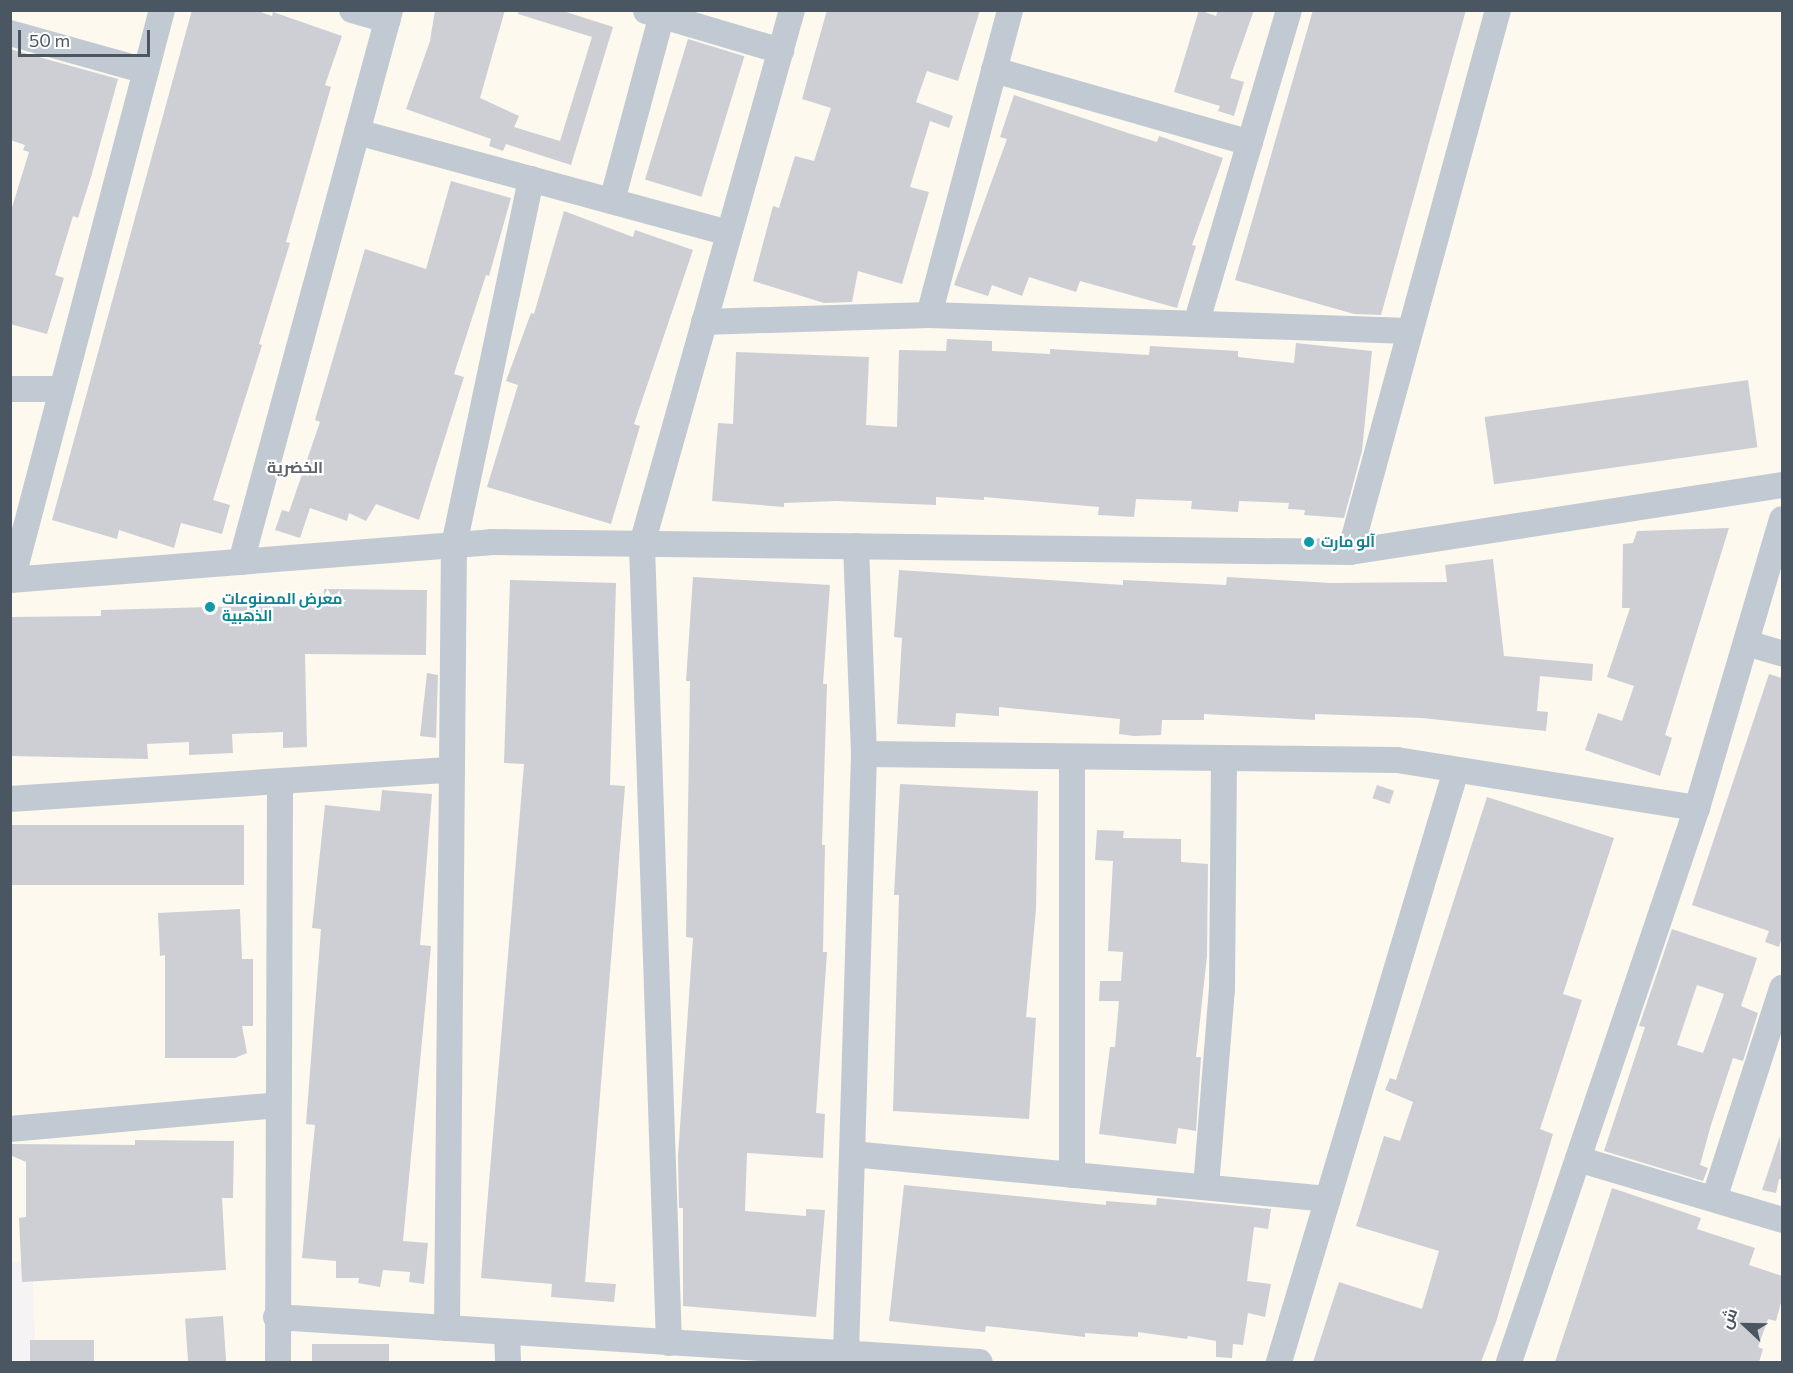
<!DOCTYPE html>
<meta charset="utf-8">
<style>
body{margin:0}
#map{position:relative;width:1793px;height:1373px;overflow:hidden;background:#f5f3f3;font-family:Commissioner,Cairo,sans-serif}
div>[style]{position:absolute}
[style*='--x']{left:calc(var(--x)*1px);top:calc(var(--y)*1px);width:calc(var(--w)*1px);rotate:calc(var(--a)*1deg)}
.commercial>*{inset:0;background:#fdf9ef}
.building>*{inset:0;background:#cdcfd5;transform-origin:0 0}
.minor>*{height:26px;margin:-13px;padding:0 13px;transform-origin:13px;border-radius:13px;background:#c1cad2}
.dots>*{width:16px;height:16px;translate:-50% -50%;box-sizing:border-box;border:3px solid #fff;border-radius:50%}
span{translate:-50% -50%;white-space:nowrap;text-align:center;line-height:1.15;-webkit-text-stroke:4.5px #fff;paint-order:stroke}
.culture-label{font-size:15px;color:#0d838f;font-weight:700}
.left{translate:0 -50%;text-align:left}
.neighbourhood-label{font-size:16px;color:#5f6368;font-weight:700}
.frame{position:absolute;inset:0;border:12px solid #4a5661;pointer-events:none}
.north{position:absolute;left:1715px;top:1295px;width:60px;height:60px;-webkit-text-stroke:4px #fff;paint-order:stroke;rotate:292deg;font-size:16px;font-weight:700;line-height:24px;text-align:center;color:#4a5661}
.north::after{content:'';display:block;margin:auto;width:21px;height:27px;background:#4a5661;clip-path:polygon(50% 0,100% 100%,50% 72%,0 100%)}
.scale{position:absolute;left:18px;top:30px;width:132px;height:27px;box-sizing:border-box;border:3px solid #4a5661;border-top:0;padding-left:8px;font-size:18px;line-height:21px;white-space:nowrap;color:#4a5661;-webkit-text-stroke:4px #fff;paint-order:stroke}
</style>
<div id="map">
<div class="commercial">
<i style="clip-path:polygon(10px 11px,1782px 11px,1782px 1362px,36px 1362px,32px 1262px,10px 1262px)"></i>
</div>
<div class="building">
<i style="clip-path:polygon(192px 10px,255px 10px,272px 16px,273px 12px,342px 36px,325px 85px,331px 87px,286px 242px,290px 243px,259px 344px,262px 345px,213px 500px,230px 505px,222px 534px,181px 523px,174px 548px,119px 530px,117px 539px,52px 520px)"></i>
<i style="clip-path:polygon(435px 10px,505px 10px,480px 98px,519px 116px,514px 127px,560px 141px,592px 37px,518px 14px,519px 10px,560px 10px,613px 27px,571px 165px,506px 144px,503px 151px,489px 146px,491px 139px,406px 109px,430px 41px)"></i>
<i style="clip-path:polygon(827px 10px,980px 10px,958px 81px,927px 71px,916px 102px,953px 116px,949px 128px,930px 121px,910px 187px,929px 192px,902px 284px,858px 271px,852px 302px,824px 303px,753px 281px,773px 206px,779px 208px,795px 156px,814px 161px,831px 108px,802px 99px)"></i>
<i style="clip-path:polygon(1199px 10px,1216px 16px,1218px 10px,1254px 10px,1230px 78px,1244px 82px,1234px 116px,1218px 111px,1220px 106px,1174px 92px)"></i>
<i style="clip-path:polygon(1313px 10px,1466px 10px,1381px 315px,1354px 314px,1235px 280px)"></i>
<i style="left:688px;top:39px;width:59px;height:147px;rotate:17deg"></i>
<i style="clip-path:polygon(10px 49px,118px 79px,91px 177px,78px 218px,73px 216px,55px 275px,64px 278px,47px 334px,10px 324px,10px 214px,29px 152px,23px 150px,25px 145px,10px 140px)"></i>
<i style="clip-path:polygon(1014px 95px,1131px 134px,1157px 142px,1159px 136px,1223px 158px,1192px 245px,1196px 246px,1177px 308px,1080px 281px,1076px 292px,1029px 277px,1022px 296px,992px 285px,988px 296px,954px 285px,1007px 139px,1000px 137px)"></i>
<i style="clip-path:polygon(451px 181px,511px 198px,489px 276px,486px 275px,454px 374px,464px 377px,419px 520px,376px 504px,366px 521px,349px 513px,347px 521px,310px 508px,300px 538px,275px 530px,282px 510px,289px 512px,320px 422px,315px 420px,365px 249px,426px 269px)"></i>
<i style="clip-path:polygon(564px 211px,633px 237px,635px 230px,693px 250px,634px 424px,640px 426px,611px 524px,487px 487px,518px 385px,506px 381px,531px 313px,534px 314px)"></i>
<i style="clip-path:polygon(947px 339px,992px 341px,992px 351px,1050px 354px,1050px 349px,1149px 355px,1150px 346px,1238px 351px,1238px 357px,1294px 363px,1296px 343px,1372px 351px,1362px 451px,1344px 518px,1304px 515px,1305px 510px,1288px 509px,1289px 503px,1239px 501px,1238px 512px,1191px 509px,1192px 501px,1136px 499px,1134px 517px,1098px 515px,1099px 507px,984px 497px,984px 500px,936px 497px,936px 505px,836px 501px,784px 503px,784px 507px,712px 501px,718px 423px,733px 424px,736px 352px,869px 357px,866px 425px,897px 427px,899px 350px,946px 351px)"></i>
<i style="left:1748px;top:380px;width:68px;height:266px;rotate:82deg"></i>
<i style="clip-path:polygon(1729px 528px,1665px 735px,1672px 738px,1660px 776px,1585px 750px,1598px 713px,1622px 721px,1634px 686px,1607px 677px,1630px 608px,1622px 608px,1623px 544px,1633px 543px,1637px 531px)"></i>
<i style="clip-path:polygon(1493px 559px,1504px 656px,1593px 664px,1592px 681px,1540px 676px,1537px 711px,1548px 712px,1546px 731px,1422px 718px,1315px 714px,1315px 720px,1204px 714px,1204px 720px,1162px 720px,1161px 735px,1134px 736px,1119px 734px,1120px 719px,999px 707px,999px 716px,956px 713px,955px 727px,897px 724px,902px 638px,894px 637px,899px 570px,1123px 585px,1123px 580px,1226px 585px,1227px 577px,1331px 583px,1447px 582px,1445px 565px)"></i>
<i style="clip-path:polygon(693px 577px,830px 585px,823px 684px,827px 684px,822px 845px,825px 845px,823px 952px,827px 952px,816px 1113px,825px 1114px,823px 1158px,747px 1153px,745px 1211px,806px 1216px,806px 1209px,825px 1210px,816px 1317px,683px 1306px,683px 1208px,679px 1208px,678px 1156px,693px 938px,686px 937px,690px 681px,686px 681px)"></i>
<i style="clip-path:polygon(510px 580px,616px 583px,610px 785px,625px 786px,585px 1282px,616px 1284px,614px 1302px,551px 1297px,552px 1284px,481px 1278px,524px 764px,504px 763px)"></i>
<i style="clip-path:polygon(324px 589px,427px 590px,426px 655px,305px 654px,307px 747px,283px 748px,283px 732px,232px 734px,233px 753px,189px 755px,189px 742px,147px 744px,148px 759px,10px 756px,10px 617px,101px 616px,101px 610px,323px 604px)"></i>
<i style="clip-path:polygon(427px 673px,438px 675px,436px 738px,420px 736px)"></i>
<i style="clip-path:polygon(1769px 674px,1782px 678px,1782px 937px,1779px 947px,1765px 942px,1769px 931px,1692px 905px)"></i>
<i style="clip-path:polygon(900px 784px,1038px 791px,1036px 909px,1026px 1017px,1036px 1018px,1029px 1119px,893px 1111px,899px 895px,894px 895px)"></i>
<i style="left:1377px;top:785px;width:18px;height:14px;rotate:19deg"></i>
<i style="clip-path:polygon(382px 790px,432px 794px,420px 945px,431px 946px,403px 1241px,428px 1243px,424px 1284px,409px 1282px,410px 1272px,383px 1270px,380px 1287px,358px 1283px,359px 1278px,336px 1278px,336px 1261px,302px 1258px,315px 1125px,306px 1124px,321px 929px,312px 928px,325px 805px,380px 811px)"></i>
<i style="clip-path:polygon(1487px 797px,1614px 838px,1563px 994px,1582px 1000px,1540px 1129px,1553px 1134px,1496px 1322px,1481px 1362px,1313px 1362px,1339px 1282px,1422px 1309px,1439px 1251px,1356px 1226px,1384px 1136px,1400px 1141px,1413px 1102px,1385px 1090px,1390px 1078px,1396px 1080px)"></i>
<i style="left:244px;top:825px;width:60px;height:234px;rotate:90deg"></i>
<i style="clip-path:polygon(1097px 830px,1124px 831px,1123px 838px,1181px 839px,1181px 862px,1208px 864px,1207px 956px,1196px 1057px,1201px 1057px,1196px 1131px,1178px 1128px,1176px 1144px,1099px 1134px,1110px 1047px,1115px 1047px,1119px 1001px,1099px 1001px,1100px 981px,1121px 981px,1123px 952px,1108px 951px,1113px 861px,1095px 860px)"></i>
<i style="clip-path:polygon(240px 909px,242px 959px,253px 959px,253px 1026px,242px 1026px,247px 1053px,235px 1058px,165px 1058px,165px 955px,160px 956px,158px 913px)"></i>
<i style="clip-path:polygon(evenodd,1672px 929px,1757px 958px,1741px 1006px,1758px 1013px,1743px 1061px,1733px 1058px,1711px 1125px,1700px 1165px,1708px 1168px,1703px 1181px,1604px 1151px,1645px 1027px,1639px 1026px,1672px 929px,1697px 985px,1724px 994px,1703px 1053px,1677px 1045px,1697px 985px)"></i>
<i style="clip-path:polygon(1780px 1136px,1782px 1180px,1779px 1179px,1776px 1193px,1762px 1190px)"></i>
<i style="clip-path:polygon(135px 1140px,234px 1141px,233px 1198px,222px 1198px,226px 1270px,22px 1282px,19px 1218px,26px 1217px,26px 1162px,10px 1155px,10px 1144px,135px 1145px)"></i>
<i style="clip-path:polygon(904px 1185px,1106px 1205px,1106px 1201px,1156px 1205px,1157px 1198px,1271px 1209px,1268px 1229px,1254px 1227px,1247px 1281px,1271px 1284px,1265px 1317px,1248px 1313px,1243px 1345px,1233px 1344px,1232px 1358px,1216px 1357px,1216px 1341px,1188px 1336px,1187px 1339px,1138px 1332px,1138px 1337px,1085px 1333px,1085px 1337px,986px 1326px,985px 1332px,889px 1321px)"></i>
<i style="clip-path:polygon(1612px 1188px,1701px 1218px,1697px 1229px,1755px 1248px,1749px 1265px,1782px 1276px,1782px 1299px,1776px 1321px,1768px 1319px,1758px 1347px,1763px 1349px,1759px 1362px,1555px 1362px)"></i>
<i style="left:223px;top:1316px;width:46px;height:38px;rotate:86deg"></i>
<i style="left:94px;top:1340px;width:22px;height:64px;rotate:90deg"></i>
<i style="left:312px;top:1344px;width:77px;height:18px"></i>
</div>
<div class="minor">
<i style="--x:352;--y:10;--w:37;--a:16"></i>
<i style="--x:646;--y:11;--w:141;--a:16.5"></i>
<i style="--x:10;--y:33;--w:141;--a:15.6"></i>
<i style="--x:994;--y:70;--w:266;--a:15.9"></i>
<i style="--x:357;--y:132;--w:385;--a:15.2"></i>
<i style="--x:612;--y:201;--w:193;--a:-75"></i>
<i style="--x:929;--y:315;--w:316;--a:-75.1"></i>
<i style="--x:704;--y:322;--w:225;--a:-1.8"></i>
<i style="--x:929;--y:315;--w:481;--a:1.9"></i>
<i style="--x:1196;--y:324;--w:327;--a:-73.5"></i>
<i style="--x:10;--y:389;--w:52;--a:0"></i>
<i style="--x:1350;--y:552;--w:562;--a:-74.73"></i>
<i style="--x:241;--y:562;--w:572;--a:-74.89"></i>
<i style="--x:10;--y:580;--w:482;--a:-4.5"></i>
<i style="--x:491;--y:542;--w:859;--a:0.67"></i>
<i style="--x:1350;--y:552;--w:437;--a:-8.8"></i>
<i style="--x:12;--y:580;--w:589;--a:-75.26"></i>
<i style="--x:1746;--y:643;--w:37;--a:16"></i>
<i style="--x:864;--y:754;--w:533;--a:0.64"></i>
<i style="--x:1397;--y:760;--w:304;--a:9.1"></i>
<i style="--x:1072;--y:757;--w:418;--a:90"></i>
<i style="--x:10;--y:799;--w:443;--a:-3.8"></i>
<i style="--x:10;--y:1129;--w:269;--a:-5.1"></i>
<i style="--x:852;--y:1154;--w:478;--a:5.4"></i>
<i style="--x:1578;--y:1159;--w:213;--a:16.6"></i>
<i style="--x:1206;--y:1187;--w:198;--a:-85.4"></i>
<i style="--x:1222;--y:990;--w:232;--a:-89.5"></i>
<i style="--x:1714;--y:1199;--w:222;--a:-72.1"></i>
<i style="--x:276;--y:1317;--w:705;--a:3.66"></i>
<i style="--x:447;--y:1328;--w:783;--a:-89.49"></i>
<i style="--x:454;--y:545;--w:374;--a:-78.1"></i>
<i style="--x:507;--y:1332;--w:30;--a:88"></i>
<i style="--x:669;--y:1343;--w:799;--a:-91.94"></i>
<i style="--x:642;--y:544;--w:555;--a:-74.31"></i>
<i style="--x:846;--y:1354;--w:600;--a:-88.28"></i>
<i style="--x:864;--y:754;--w:208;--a:-92.2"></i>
<i style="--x:278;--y:1362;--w:581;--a:-89.8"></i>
<i style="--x:1279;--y:1362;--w:618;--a:-73.35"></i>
<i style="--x:1509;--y:1362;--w:585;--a:-71.26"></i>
<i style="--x:1697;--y:808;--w:301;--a:-73.6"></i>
</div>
<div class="dots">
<i style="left:1309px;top:542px;background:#0f9aa8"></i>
<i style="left:210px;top:607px;background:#0f9aa8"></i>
</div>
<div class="culture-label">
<span class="left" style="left:1321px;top:542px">آلو مارت</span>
<span class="left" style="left:222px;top:607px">معرض المصنوعات<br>الذهبية</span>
</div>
<div class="neighbourhood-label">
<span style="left:295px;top:467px">الخضرية</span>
</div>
<div class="frame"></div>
<div class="north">ش</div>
<div class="scale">50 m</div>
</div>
